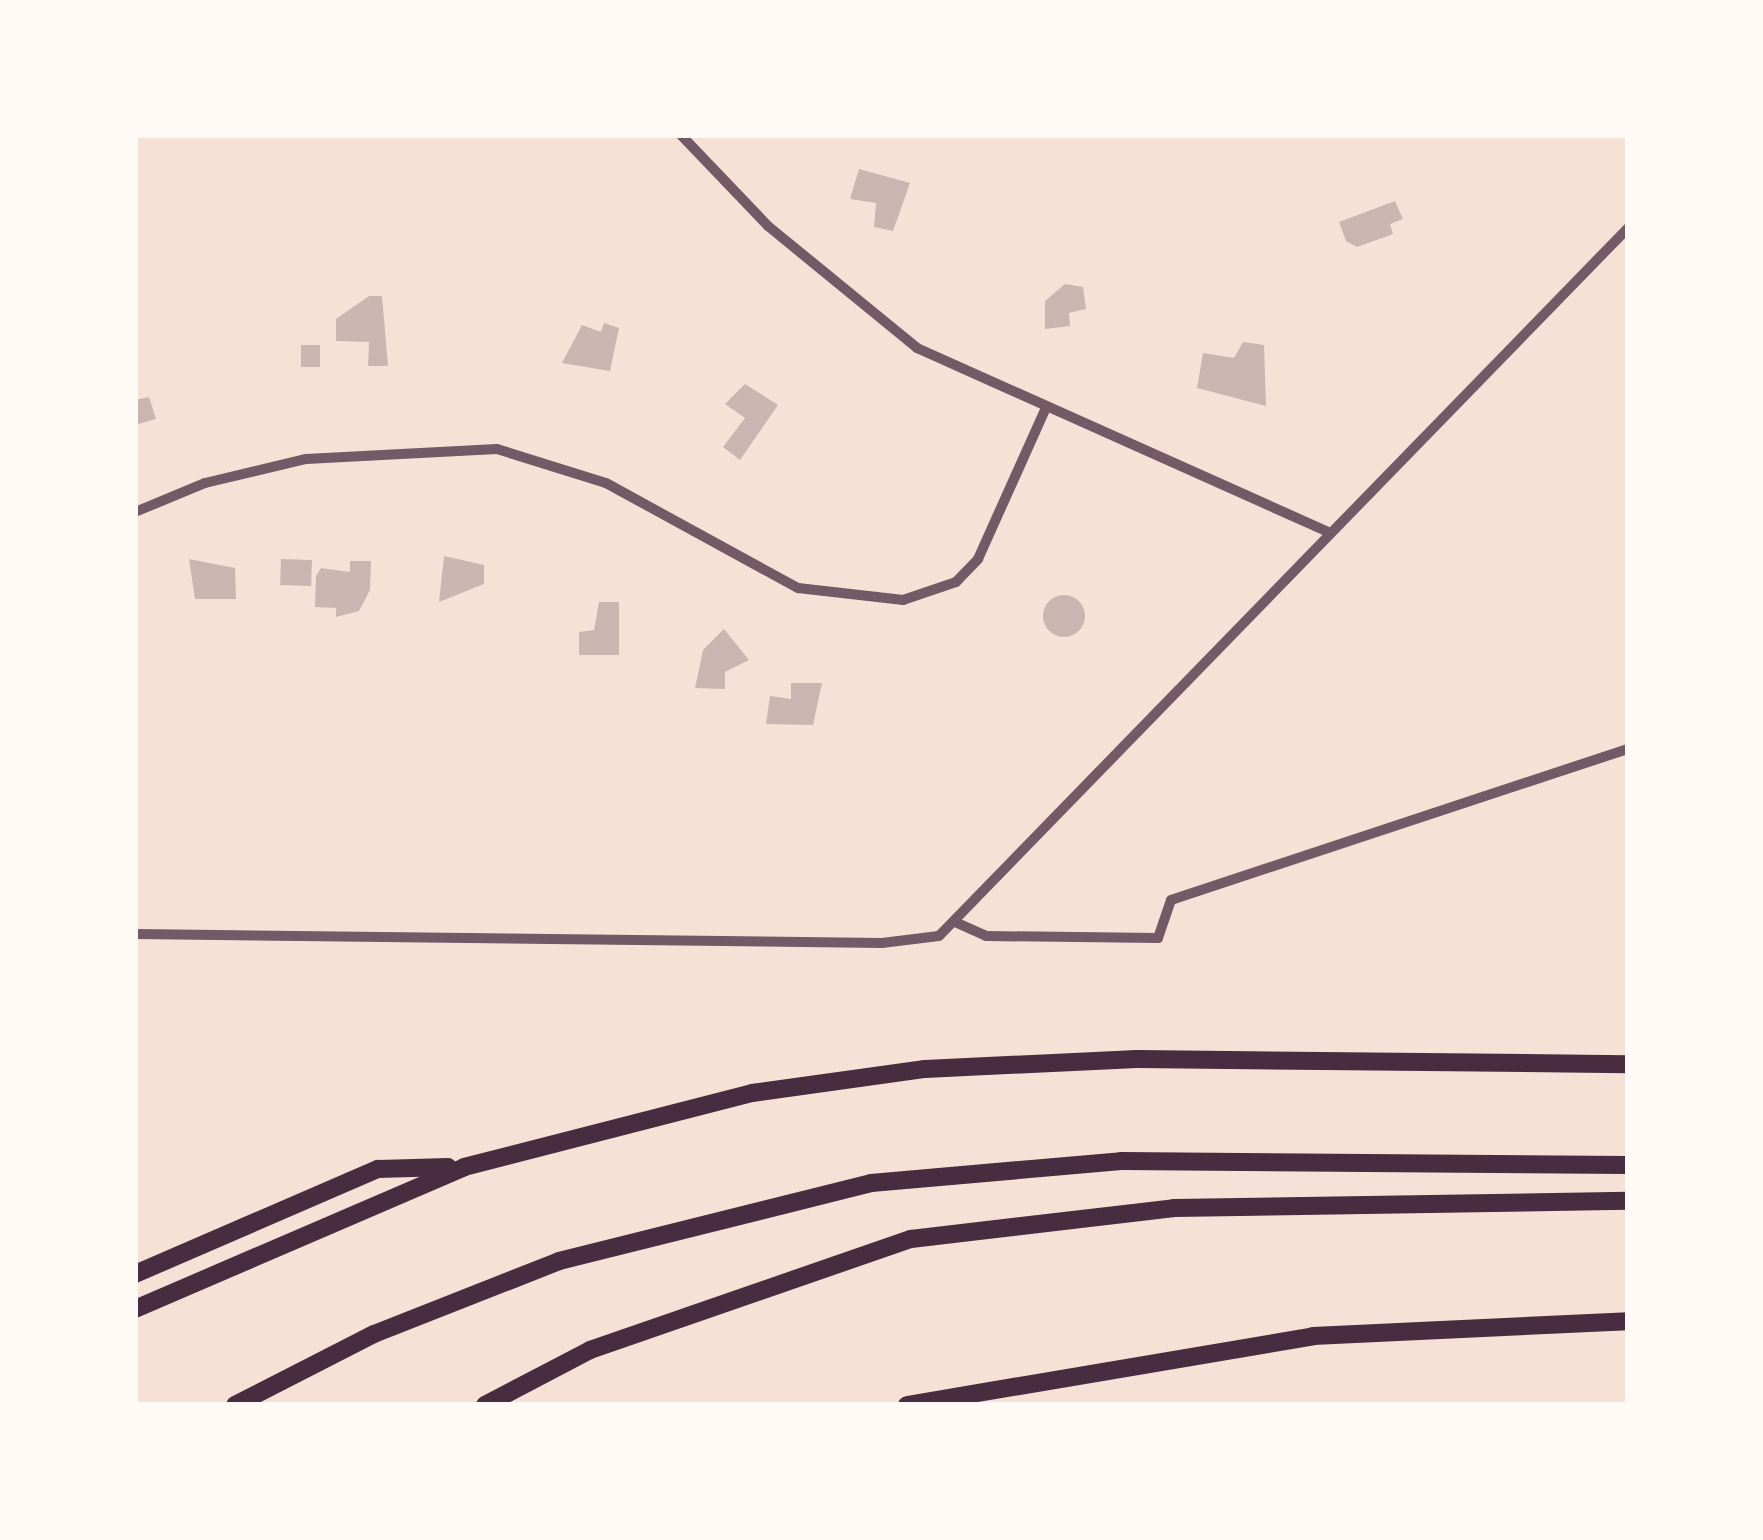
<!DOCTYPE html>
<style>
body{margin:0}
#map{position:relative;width:1763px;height:1540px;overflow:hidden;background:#f7e1d7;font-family:Lora,serif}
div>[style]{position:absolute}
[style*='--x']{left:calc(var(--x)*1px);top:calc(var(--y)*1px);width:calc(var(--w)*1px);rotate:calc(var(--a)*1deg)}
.building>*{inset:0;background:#ccb4b1;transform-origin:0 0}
.round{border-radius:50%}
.minor>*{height:10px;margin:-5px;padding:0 5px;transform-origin:5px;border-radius:5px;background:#755966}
.motorway>*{height:18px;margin:-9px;padding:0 9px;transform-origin:9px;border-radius:9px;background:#4a2c40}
span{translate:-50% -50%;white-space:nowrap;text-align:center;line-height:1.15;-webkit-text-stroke:9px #fffaf5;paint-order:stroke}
.frame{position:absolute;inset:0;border:138px solid #fffaf5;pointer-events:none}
</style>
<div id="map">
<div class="building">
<i style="clip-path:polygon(859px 169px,910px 183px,893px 231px,874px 227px,876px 203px,850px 199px)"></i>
<i style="clip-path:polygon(1395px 201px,1403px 219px,1390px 224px,1393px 234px,1357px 247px,1346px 241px,1339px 222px)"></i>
<i style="clip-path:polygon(1065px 284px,1083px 287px,1086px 309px,1069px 313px,1070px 326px,1045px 329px,1045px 301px)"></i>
<i style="clip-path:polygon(369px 296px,382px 296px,388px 366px,368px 366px,369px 342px,336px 341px,336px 319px)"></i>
<i style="clip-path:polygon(604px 323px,619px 328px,610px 371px,562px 363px,582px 325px,601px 332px)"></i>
<i style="clip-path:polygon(1243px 342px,1264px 345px,1266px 406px,1197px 388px,1203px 353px,1234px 358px)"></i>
<i style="left:301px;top:345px;width:19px;height:22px"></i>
<i style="clip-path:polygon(745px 384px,778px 405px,740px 460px,723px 447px,745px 418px,725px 404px)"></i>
<i style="clip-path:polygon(149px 397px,156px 419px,135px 425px,135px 400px)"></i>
<i style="clip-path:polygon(444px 556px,484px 565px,484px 584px,439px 602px)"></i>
<i style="clip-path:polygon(189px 559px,235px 568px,236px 599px,195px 599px)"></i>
<i style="left:281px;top:559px;width:31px;height:26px;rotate:2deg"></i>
<i style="clip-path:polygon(350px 561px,371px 561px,370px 590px,359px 611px,336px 617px,336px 608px,315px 607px,316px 576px,321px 568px,350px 572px)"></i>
<i class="round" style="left:1043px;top:595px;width:42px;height:42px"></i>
<i style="clip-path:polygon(599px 602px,619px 602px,619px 655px,579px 655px,579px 632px,594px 630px)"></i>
<i style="clip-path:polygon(724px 629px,749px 660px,725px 672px,725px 689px,695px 688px,703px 650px)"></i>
<i style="clip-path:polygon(791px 683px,822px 683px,813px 725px,766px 724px,770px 696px,791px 699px)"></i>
</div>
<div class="minor">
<i style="--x:681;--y:135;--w:126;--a:46.3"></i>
<i style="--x:768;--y:226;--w:193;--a:39.3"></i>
<i style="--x:917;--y:348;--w:453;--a:24.1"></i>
<i style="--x:135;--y:512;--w:76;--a:-22.5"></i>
<i style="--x:205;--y:483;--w:104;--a:-13.4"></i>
<i style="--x:306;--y:459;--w:191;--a:-3"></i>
<i style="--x:497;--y:449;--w:114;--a:17.3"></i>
<i style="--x:606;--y:483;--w:219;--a:28.7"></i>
<i style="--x:798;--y:588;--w:106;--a:6.5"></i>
<i style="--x:903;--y:600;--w:56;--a:-18.8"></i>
<i style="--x:956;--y:582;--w:32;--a:-46"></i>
<i style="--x:978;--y:559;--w:163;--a:-65.8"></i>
<i style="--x:955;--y:922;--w:34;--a:24"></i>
<i style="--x:986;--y:936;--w:172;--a:0.7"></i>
<i style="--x:1158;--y:938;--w:40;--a:-71.1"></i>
<i style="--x:1171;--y:900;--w:481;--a:-18.3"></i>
<i style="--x:135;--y:934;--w:747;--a:0.69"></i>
<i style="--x:882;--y:943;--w:57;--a:-7"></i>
<i style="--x:939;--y:936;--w:988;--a:-45.78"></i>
</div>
<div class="motorway">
<i style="--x:135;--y:1274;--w:265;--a:-23.4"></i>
<i style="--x:378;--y:1169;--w:70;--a:-1.6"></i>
<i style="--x:135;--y:1309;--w:358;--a:-23.3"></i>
<i style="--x:464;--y:1167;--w:297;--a:-14.4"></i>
<i style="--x:752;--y:1093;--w:175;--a:-7.9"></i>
<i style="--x:925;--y:1069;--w:212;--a:-2.7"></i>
<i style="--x:1137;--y:1059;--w:491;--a:0.6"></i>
<i style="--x:235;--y:1405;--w:156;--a:-27.1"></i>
<i style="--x:374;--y:1334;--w:199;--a:-21.5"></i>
<i style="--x:559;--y:1261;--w:322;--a:-14"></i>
<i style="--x:871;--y:1183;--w:251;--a:-5"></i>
<i style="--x:1121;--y:1161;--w:507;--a:0.45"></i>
<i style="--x:485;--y:1405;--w:119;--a:-27.6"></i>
<i style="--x:590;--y:1350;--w:340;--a:-19.1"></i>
<i style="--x:911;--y:1239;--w:265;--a:-6.7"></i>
<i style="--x:1174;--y:1208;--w:454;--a:-0.9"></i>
<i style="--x:907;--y:1405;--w:412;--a:-9.6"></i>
<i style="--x:1313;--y:1336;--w:315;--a:-2.7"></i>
</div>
<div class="frame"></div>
</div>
